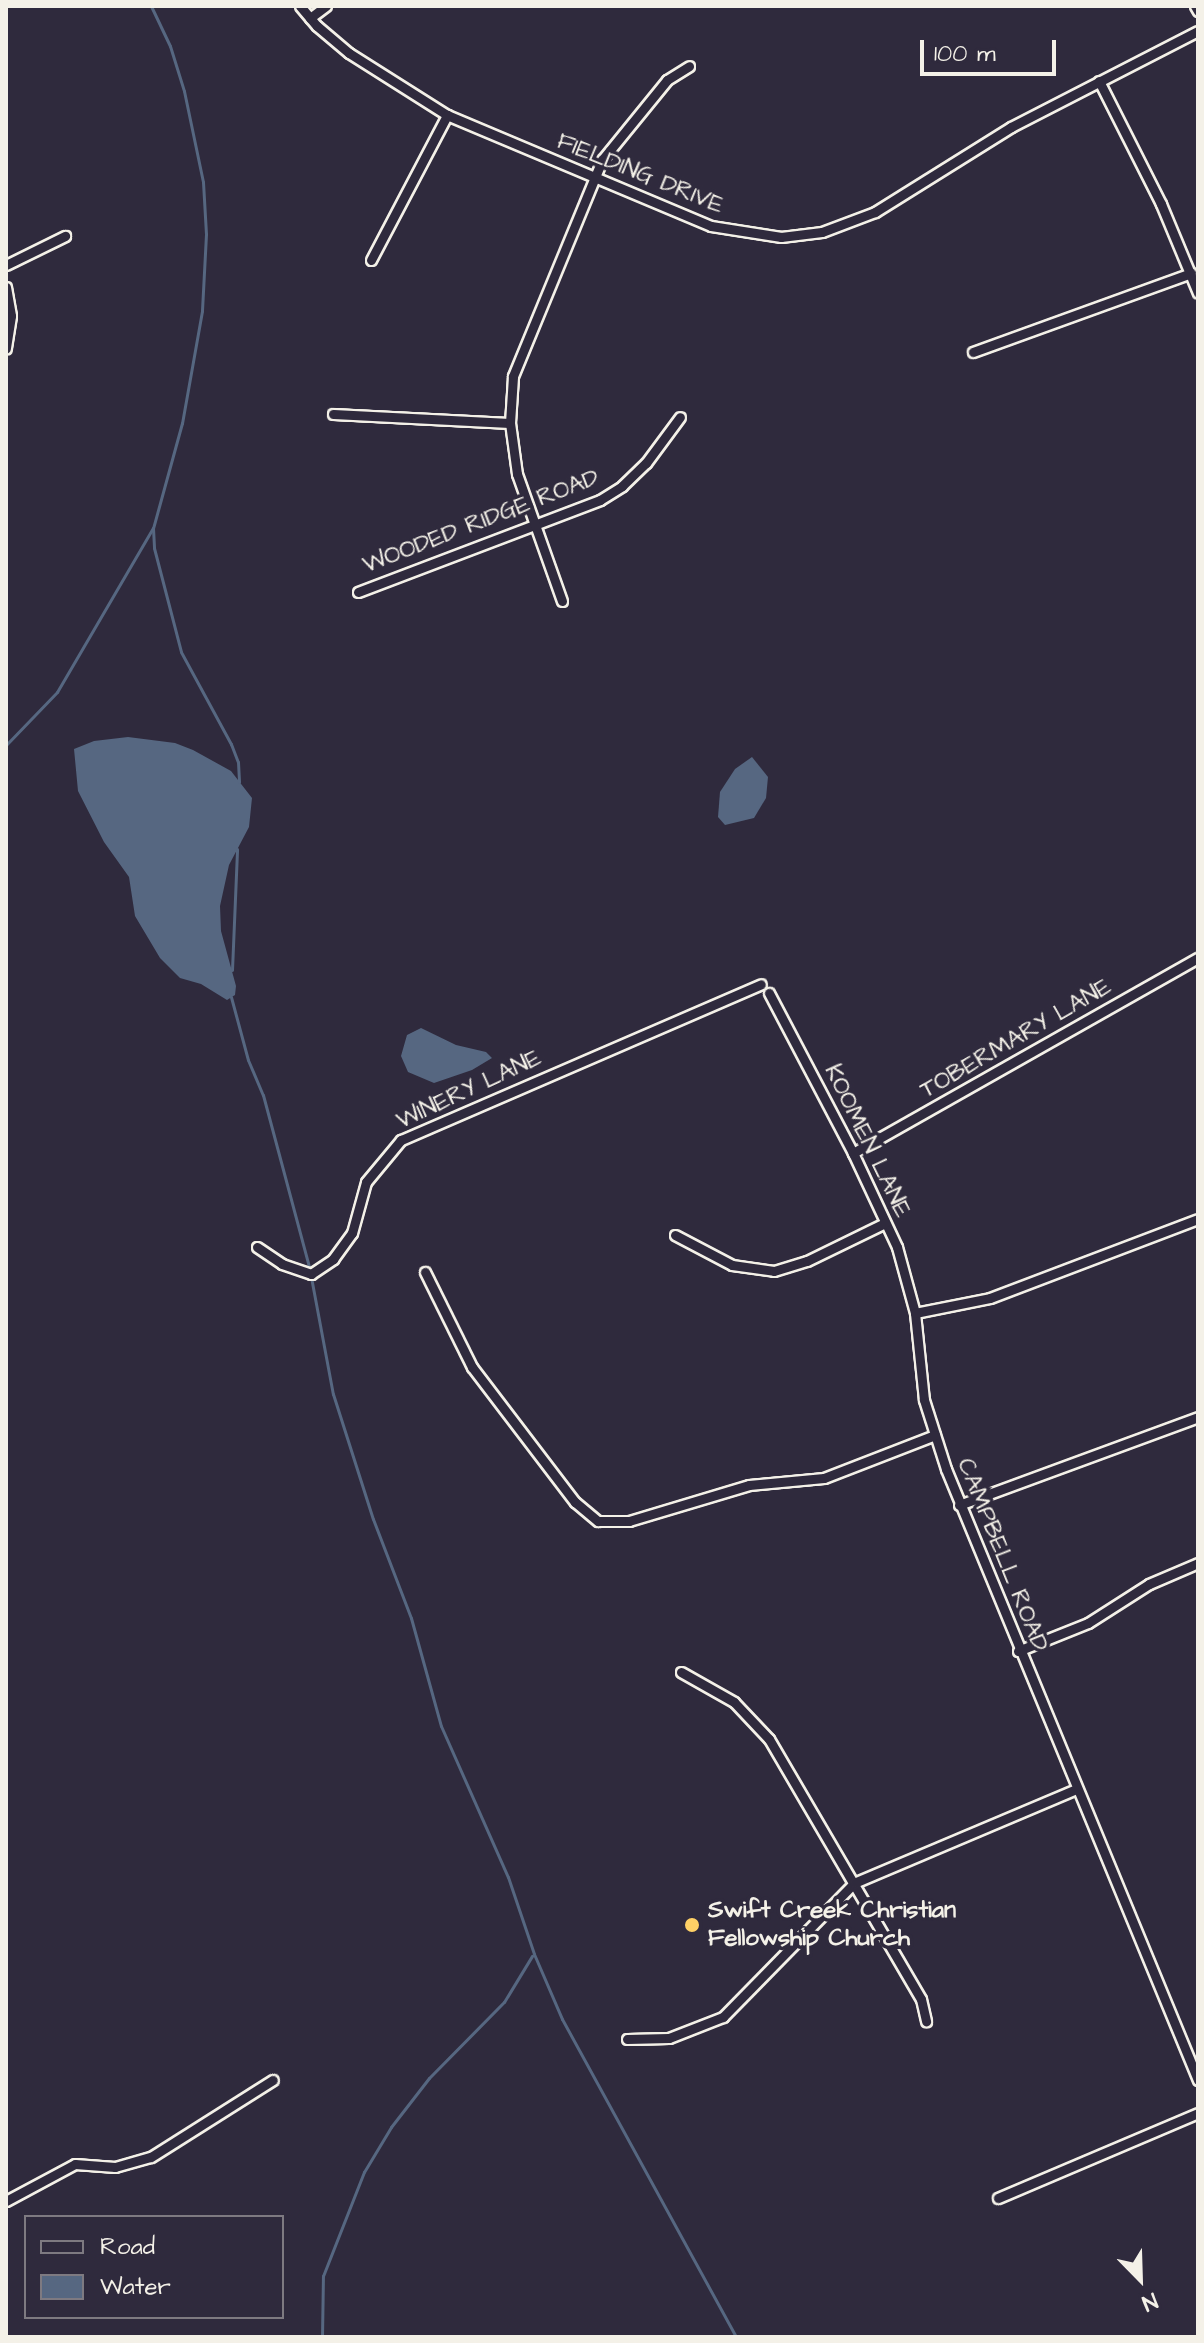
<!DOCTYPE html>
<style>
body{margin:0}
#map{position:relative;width:1204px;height:2343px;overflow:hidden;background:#2f2a3d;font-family:"Architects Daughter",sans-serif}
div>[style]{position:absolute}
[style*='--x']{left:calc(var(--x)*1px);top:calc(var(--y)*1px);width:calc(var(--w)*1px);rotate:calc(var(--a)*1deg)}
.water>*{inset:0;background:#566781}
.stream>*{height:3px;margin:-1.5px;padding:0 1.5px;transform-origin:1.5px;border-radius:1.5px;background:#566781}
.roads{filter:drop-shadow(2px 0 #f4f1e8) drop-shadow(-2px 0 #f4f1e8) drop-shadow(0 2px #f4f1e8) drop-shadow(0 -2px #f4f1e8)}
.minor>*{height:9px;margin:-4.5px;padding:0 4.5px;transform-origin:4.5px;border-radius:4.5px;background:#2f2a3d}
.dots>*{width:22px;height:22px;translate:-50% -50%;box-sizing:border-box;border:4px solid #2f2a3d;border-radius:50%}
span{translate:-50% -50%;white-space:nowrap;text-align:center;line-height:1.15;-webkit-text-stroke:7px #2f2a3d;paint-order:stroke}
.street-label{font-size:24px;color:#f4f1e8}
.poi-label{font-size:24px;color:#f4f1e8;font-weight:700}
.left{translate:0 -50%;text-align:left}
.frame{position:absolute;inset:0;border:8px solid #f4f1e8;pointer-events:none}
.legend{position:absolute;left:24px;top:2215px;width:260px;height:104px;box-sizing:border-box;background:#2f2a3d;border:2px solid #7e7a81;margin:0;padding:10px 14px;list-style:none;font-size:24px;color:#f4f1e8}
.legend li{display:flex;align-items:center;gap:16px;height:40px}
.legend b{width:40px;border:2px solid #7e7a81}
.north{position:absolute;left:1100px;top:2239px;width:80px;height:80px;-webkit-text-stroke:6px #2f2a3d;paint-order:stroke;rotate:157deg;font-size:22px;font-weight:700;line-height:32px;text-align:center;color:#f4f1e8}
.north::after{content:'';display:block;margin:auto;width:28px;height:36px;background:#f4f1e8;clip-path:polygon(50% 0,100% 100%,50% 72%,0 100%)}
.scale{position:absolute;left:920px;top:40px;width:136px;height:36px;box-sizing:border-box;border:4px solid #f4f1e8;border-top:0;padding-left:10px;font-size:24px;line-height:28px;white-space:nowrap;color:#f4f1e8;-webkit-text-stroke:6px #2f2a3d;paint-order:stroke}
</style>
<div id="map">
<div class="water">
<i style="clip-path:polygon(128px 737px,175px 743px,193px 750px,231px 771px,252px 798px,249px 827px,229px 865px,220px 906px,221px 931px,236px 986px,235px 995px,227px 1000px,201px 984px,180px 978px,160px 958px,135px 916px,129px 877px,104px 842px,78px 791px,74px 749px,94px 741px)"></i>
<i style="clip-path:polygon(752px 757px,768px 777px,766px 798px,754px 818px,725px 825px,718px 817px,720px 792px,735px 769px)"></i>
<i style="clip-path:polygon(421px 1028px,456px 1045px,486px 1052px,492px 1058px,472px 1070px,434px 1083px,408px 1072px,401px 1056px,407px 1035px)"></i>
</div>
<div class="stream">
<i style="--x:151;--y:6;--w:44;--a:64.6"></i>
<i style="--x:170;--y:46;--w:47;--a:72.7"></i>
<i style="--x:184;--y:91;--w:93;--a:78.2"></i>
<i style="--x:203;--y:182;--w:52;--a:86.7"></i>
<i style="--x:206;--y:234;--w:77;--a:93"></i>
<i style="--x:202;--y:311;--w:114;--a:100.1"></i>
<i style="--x:182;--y:423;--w:109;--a:105.4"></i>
<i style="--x:153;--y:528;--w:20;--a:87"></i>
<i style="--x:154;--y:548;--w:107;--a:75.4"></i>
<i style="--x:181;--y:652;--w:105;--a:61.5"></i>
<i style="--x:231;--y:744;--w:19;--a:69"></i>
<i style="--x:238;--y:762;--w:20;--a:87"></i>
<i style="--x:6;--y:745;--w:74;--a:-46.1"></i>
<i style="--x:57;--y:692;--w:190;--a:-59.7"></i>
<i style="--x:232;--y:970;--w:121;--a:-87.6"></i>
<i style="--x:231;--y:997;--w:65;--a:74.9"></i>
<i style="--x:248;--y:1060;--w:38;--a:67"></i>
<i style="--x:263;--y:1095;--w:181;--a:75"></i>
<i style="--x:311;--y:1277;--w:119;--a:79.4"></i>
<i style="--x:333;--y:1394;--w:131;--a:72.3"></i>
<i style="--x:373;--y:1519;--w:106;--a:69"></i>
<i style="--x:411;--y:1618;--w:112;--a:74.5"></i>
<i style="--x:441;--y:1726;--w:165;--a:66.1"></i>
<i style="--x:508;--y:1877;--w:81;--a:71.3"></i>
<i style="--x:534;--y:1954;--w:71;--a:66.7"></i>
<i style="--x:562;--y:2019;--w:362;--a:61.3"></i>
<i style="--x:322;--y:2337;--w:61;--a:-89.1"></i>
<i style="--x:323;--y:2276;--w:112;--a:-68.5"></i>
<i style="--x:364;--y:2172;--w:52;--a:-59"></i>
<i style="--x:391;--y:2127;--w:62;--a:-52.2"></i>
<i style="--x:429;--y:2078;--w:107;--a:-45.4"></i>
<i style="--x:504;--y:2002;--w:54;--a:-58.7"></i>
</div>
<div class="roads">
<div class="minor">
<i style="--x:300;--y:6;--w:26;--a:50"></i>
<i style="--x:317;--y:26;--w:42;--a:40.2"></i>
<i style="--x:349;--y:53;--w:116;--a:32.3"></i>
<i style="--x:447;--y:115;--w:286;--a:22.8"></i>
<i style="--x:711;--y:226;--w:71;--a:8.9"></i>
<i style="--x:781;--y:237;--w:41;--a:-7"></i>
<i style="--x:822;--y:232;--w:57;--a:-20.7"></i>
<i style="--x:875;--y:212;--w:160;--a:-32"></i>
<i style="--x:1011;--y:127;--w:210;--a:-27.2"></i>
<i style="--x:1195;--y:6;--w:6;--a:59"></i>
<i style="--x:310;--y:18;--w:20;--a:-37"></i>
<i style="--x:1099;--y:81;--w:138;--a:63.2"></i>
<i style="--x:1161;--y:204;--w:96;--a:67.4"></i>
<i style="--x:371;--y:260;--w:164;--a:-62.3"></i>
<i style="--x:6;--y:265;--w:66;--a:-26.2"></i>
<i style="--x:6;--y:287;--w:29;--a:80"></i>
<i style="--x:11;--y:316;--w:33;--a:99"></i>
<i style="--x:973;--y:352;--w:232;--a:-19.9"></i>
<i style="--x:333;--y:414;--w:177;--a:2.9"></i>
<i style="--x:358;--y:592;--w:259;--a:-20.8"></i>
<i style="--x:600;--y:500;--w:26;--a:-32"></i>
<i style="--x:622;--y:486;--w:33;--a:-44"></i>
<i style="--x:646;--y:463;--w:57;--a:-53.5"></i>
<i style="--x:562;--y:601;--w:135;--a:-109.5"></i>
<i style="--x:517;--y:474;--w:51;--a:-97.8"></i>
<i style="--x:510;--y:423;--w:47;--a:-86.3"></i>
<i style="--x:513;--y:376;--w:234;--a:-67.6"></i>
<i style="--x:602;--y:160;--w:103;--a:-50.9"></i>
<i style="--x:667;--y:80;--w:26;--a:-32"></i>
<i style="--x:769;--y:993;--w:181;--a:62.3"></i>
<i style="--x:853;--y:1153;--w:104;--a:64.9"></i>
<i style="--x:897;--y:1247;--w:68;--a:74.7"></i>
<i style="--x:915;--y:1313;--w:87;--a:84.1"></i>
<i style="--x:924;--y:1400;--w:72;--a:72.3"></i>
<i style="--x:946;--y:1469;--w:661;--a:67.59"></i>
<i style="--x:853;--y:1153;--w:396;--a:-29.5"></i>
<i style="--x:675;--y:1235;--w:64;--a:27.8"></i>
<i style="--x:732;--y:1265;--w:42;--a:8.1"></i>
<i style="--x:774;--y:1271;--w:34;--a:-17"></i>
<i style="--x:807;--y:1261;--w:87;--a:-26"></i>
<i style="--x:257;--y:1247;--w:30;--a:34"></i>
<i style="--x:282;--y:1264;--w:31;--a:19"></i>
<i style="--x:311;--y:1274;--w:27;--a:-34"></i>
<i style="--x:333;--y:1259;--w:32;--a:-54"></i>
<i style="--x:352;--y:1233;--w:53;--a:-74.6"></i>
<i style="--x:366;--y:1182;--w:55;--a:-50.2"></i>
<i style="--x:401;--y:1140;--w:392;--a:-23.4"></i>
<i style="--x:425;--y:1272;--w:106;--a:63.7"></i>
<i style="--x:472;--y:1367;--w:170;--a:52.7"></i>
<i style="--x:575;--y:1502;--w:30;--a:40"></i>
<i style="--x:598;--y:1521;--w:31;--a:0"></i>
<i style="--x:629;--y:1521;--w:125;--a:-16.7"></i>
<i style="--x:749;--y:1485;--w:75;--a:-5.3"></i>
<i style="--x:824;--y:1478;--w:119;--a:-21.2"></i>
<i style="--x:915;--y:1313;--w:76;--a:-11.3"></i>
<i style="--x:990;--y:1298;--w:222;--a:-20.8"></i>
<i style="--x:959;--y:1505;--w:255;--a:-20.2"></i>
<i style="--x:1018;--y:1651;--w:75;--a:-21.8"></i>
<i style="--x:1088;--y:1623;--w:72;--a:-32.6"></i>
<i style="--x:1149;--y:1584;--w:53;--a:-23.2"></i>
<i style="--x:681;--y:1672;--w:61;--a:29.5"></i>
<i style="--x:734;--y:1702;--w:51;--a:46.6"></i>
<i style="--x:769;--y:1739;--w:301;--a:59.7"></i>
<i style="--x:921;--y:1999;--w:23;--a:77"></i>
<i style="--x:627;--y:2039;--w:42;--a:-1.4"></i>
<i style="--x:669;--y:2038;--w:58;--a:-21.3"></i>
<i style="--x:723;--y:2017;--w:187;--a:-45.6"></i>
<i style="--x:854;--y:1883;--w:241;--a:-22.9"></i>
<i style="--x:998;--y:2198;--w:217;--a:-23"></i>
<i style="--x:6;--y:2201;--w:78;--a:-28.2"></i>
<i style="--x:75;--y:2164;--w:40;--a:4.3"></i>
<i style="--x:115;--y:2167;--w:37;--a:-16"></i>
<i style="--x:151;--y:2157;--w:144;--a:-32.3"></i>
</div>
</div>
<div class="dots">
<i style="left:692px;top:1925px;background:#ffd166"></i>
</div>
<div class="street-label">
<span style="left:640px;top:174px;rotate:22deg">FIELDING DRIVE</span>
<span style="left:481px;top:522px;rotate:-21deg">WOODED RIDGE ROAD</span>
<span style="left:1016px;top:1039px;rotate:-30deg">TOBERMARY LANE</span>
<span style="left:469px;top:1090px;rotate:-25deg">WINERY LANE</span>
<span style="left:867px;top:1141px;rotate:64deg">KOOMEN LANE</span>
<span style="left:1002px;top:1555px;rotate:68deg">CAMPBELL ROAD</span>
</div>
<div class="poi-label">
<span class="left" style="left:708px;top:1925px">Swift Creek Christian<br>Fellowship Church</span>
</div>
<div class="frame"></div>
<ul class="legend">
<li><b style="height:10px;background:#2f2a3d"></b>Road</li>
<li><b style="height:22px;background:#566781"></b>Water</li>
</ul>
<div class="north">N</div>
<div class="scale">100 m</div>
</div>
